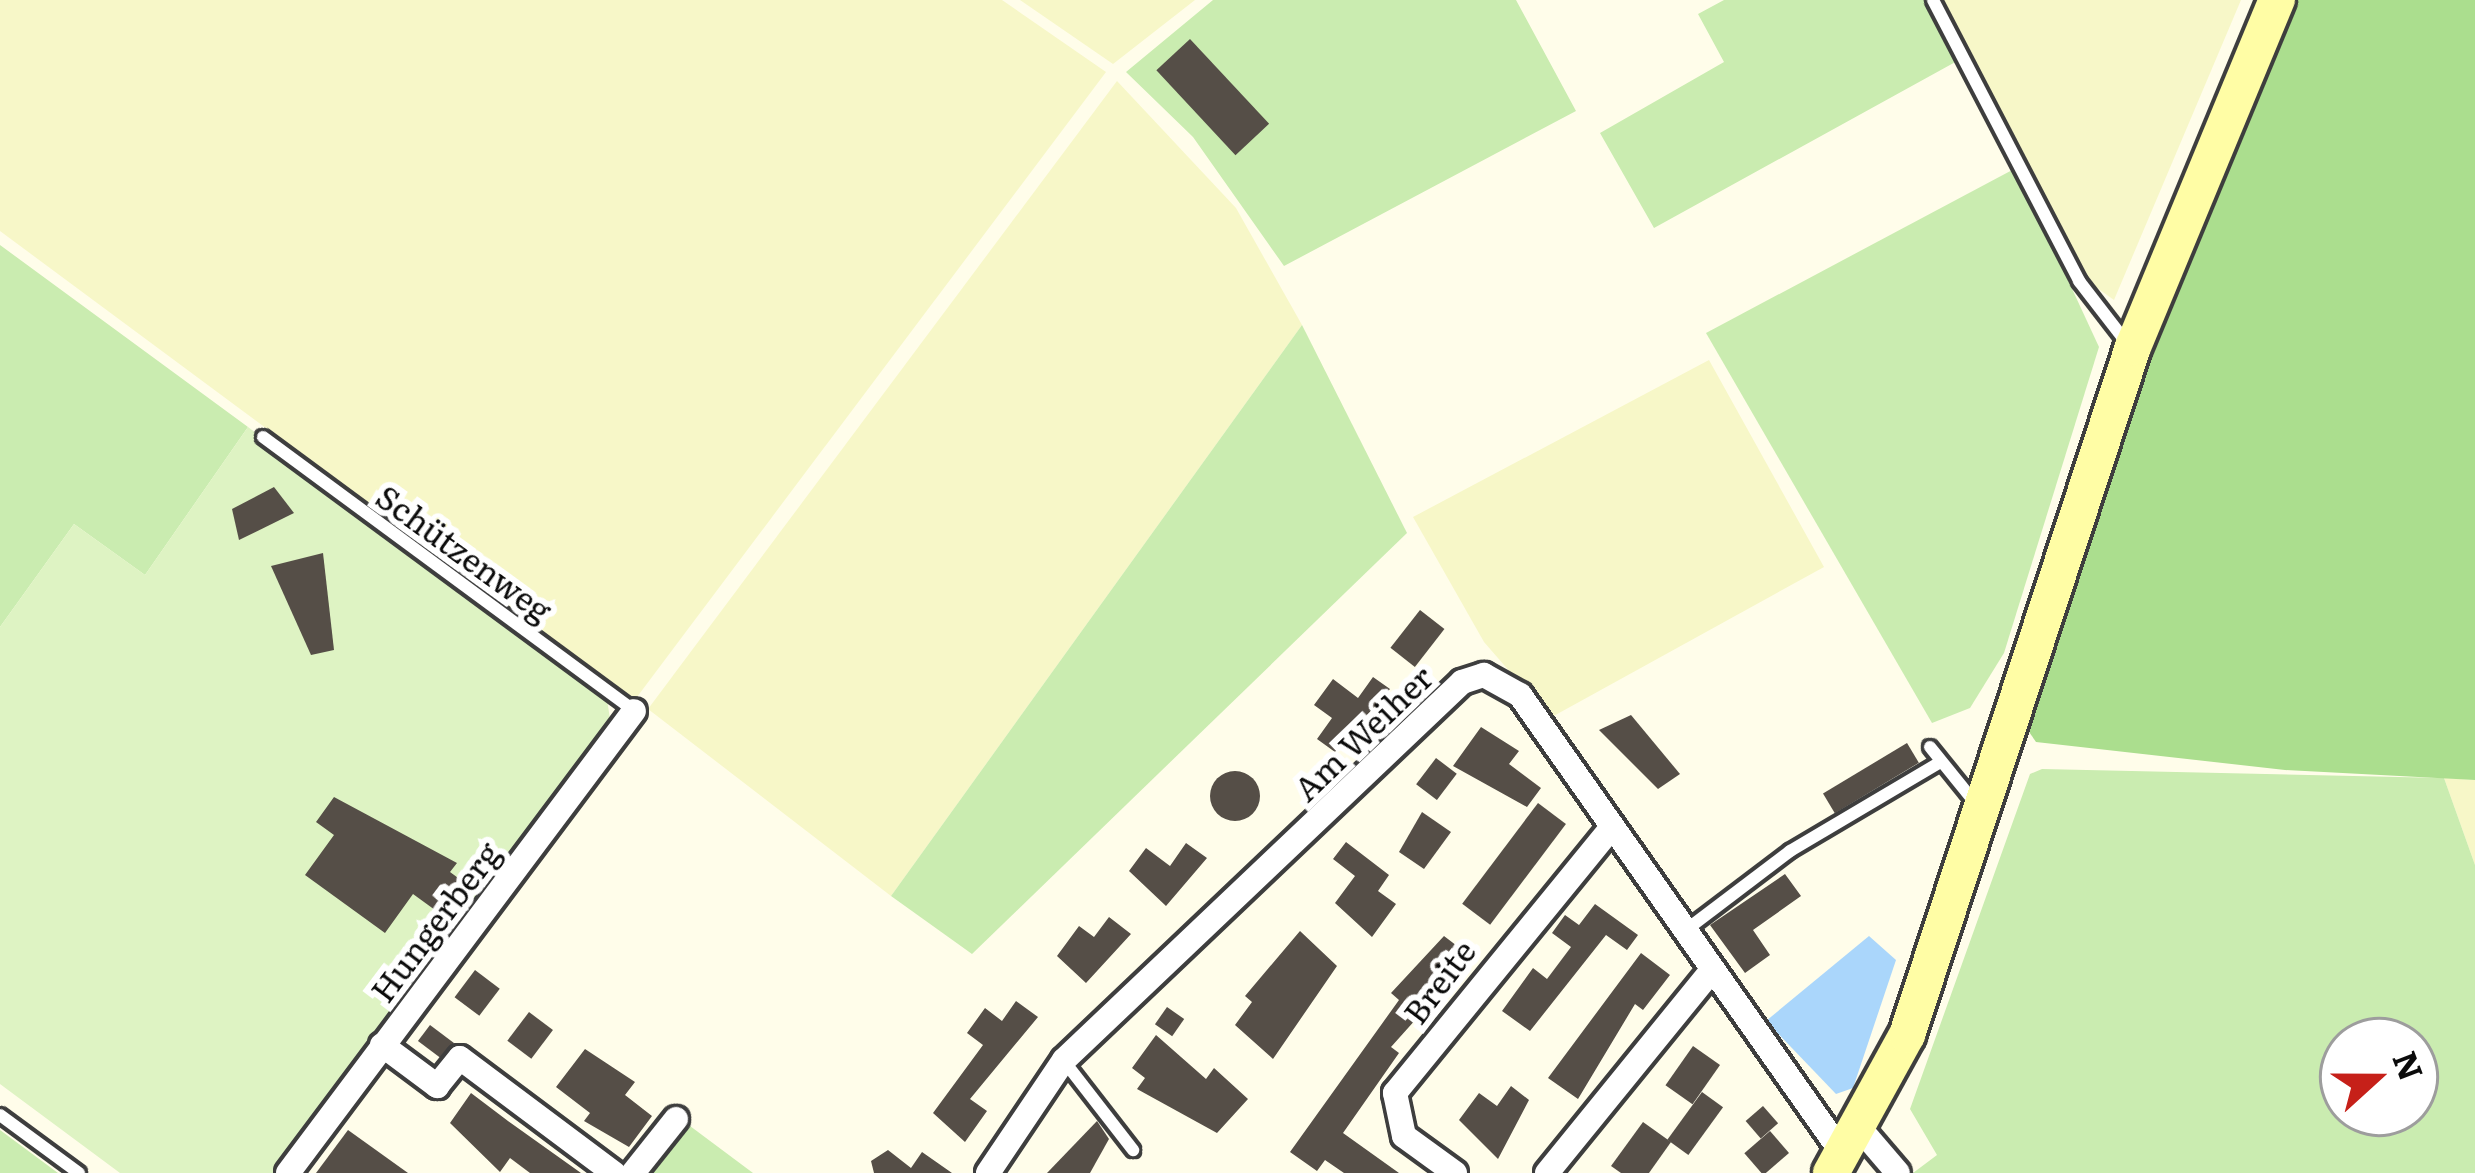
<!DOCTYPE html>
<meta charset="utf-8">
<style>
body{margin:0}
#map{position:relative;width:2475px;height:1173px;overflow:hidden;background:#fffdea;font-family:Literata,serif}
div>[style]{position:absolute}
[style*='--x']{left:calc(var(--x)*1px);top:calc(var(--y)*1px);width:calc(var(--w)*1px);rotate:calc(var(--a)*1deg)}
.farmland>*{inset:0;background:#f7f7c8}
.green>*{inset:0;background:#caecb0}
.forest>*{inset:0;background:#abde8e}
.pitch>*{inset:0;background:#def3c3}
.water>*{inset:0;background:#aad6fb}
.building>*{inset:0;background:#554e47;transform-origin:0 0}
.round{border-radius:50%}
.roads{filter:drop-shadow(3px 0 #3e3e3e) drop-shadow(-3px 0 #3e3e3e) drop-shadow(0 3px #3e3e3e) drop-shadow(0 -3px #3e3e3e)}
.service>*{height:12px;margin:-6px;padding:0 6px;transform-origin:6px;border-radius:6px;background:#fff}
.minor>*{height:24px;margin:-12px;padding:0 12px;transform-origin:12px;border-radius:12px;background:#fff}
.secondary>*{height:36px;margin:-18px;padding:0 18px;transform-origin:18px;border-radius:18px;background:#fffda5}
span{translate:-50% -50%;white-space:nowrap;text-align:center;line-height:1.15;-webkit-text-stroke:12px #fff;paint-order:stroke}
.street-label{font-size:33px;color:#0b0b0b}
.north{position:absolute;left:2319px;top:1017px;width:120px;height:120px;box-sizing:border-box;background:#fff;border:3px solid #9d9d9d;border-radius:50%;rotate:69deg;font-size:33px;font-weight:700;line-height:48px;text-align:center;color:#0b0b0b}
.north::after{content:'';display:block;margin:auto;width:42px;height:54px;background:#c62019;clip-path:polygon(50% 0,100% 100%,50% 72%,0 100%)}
</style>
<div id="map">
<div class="farmland">
<i style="clip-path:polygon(0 0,1002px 0,1106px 72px,634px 701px,0 231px)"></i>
<i style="clip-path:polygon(1020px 0,1195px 0,1113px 64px)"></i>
<i style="clip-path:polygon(1940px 0,2241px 0,2114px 300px,2086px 280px)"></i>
<i style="clip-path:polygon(1117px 81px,1236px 208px,1302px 325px,891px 896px,648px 709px)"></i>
<i style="clip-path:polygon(1709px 360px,1824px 567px,1550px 718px,1484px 642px,1413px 517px)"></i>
<i style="clip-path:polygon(2444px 778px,2475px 780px,2475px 865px)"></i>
</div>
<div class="green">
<i style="clip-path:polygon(1213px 0,1516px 0,1576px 111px,1284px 266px,1193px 137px,1126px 72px)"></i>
<i style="clip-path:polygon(1724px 0,1926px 0,1959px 60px,1654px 228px,1600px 133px,1724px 62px,1698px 14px)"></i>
<i style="clip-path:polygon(2016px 168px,2099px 347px,2004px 653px,1970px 708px,1932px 723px,1706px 333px)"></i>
<i style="clip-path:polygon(0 245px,248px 427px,145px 575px,74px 524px,0 627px)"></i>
<i style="clip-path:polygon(1302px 325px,1407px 533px,972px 954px,891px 896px)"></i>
<i style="clip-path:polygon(evenodd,2042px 769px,2444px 778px,2475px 865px,2475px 1173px,1913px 1173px,1937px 1155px,1910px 1109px,2030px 774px,2042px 769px,2343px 1041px,2415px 1041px,2415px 1113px,2343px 1113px,2343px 1041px)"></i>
<i style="clip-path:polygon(686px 1123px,753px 1173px,649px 1173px)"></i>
<i style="clip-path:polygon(0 1130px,58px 1173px,0 1173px)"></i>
</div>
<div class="forest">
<i style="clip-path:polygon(2288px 0,2475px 0,2475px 780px,2285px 770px,2036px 742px,2027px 729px,2144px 349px)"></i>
</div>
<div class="pitch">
<i style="clip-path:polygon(248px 427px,607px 699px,611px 726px,274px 1173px,120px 1173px,0 1084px,0 627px,74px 524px,145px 575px)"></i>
</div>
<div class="water">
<i style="clip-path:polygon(1869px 936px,1896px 960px,1853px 1088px,1836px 1094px,1766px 1021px)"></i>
</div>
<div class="building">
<i style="left:1190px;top:39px;width:116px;height:46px;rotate:47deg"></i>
<i style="clip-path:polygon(274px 487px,294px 513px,239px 540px,232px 509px)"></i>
<i style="clip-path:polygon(323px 553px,334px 650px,311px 655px,271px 566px)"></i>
<i style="left:1420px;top:610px;width:31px;height:48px;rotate:38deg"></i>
<i style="clip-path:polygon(1373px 677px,1390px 689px,1335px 752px,1317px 739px,1332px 718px,1314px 705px,1333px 679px,1358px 698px)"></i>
<i style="clip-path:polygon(1631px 715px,1680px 774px,1658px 789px,1599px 730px)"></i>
<i style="clip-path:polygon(1481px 727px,1519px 751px,1509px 764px,1541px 788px,1527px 807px,1453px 766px)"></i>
<i style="left:1907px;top:743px;width:23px;height:98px;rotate:59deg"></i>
<i style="left:1436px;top:758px;width:26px;height:33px;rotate:37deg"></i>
<i class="round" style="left:1210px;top:771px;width:50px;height:50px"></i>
<i style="clip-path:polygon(334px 797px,457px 863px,450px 872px,469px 886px,446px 918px,413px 894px,385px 933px,305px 875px,334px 835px,316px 822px)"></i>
<i style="left:1538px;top:803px;width:35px;height:126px;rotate:37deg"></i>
<i style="clip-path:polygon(1422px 812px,1451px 832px,1424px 869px,1399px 852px)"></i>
<i style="clip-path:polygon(1346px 842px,1389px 875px,1378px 891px,1396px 904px,1372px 937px,1335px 903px,1355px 876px,1333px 859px)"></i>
<i style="clip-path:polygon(1186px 843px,1207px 858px,1166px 906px,1129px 871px,1146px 848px,1170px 866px)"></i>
<i style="clip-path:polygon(1785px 874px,1801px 896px,1753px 930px,1770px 955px,1745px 973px,1710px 925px)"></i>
<i style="clip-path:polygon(1595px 904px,1638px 935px,1627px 950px,1606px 935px,1530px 1031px,1502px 1011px,1533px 968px,1547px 979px,1571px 947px,1552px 933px,1565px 915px,1579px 925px)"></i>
<i style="clip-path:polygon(1109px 917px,1131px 934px,1086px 983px,1057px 956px,1079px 926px,1094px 937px)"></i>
<i style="clip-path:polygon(1300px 931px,1337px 966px,1273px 1059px,1235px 1025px,1252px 1002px,1245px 996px)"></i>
<i style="clip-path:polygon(1444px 936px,1461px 949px,1443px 973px,1452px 979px,1391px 1047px,1399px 1053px,1343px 1133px,1399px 1173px,1344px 1173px,1325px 1160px,1317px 1171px,1290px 1152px,1399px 1000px,1391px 993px)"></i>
<i style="clip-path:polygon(1641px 953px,1670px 975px,1643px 1010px,1635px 1004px,1578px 1099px,1548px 1078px)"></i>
<i style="left:475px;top:970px;width:31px;height:34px;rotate:37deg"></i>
<i style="clip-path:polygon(1016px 1001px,1038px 1017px,970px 1099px,987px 1111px,965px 1142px,933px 1113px,983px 1045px,967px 1033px,985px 1008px,1002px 1021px)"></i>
<i style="left:1167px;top:1007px;width:21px;height:21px;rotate:35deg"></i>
<i style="left:529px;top:1012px;width:30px;height:36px;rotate:37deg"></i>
<i style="left:430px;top:1025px;width:30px;height:20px;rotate:37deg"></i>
<i style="clip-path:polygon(1156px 1035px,1206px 1079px,1214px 1068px,1248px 1099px,1217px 1133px,1137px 1089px,1145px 1078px,1132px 1068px)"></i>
<i style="left:1693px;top:1046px;width:33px;height:48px;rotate:35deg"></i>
<i style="clip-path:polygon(585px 1049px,635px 1082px,625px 1095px,652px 1116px,629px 1147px,584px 1121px,590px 1113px,556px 1087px)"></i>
<i style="clip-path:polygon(1511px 1086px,1529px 1100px,1498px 1159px,1459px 1120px,1479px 1093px,1497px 1106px)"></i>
<i style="left:1702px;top:1092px;width:26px;height:59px;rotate:36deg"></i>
<i style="clip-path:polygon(471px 1093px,508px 1121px,581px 1173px,530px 1173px,510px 1158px,500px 1172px,450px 1123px)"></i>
<i style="left:1763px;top:1106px;width:23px;height:23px;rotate:49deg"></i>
<i style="clip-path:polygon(1097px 1121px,1109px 1139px,1090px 1173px,1047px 1173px)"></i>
<i style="clip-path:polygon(1643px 1122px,1671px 1142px,1649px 1173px,1621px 1173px,1611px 1166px)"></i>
<i style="clip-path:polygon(348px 1130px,408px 1173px,316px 1173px)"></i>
<i style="left:1770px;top:1131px;width:29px;height:34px;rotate:49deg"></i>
<i style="clip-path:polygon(888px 1150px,911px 1168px,922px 1152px,952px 1173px,874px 1173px,871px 1161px)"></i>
</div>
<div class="roads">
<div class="service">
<i style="--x:1933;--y:0;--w:317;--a:62.5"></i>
<i style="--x:2079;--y:281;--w:78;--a:52.3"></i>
<i style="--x:263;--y:437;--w:461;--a:36.4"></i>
<i style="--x:1930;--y:747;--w:75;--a:51"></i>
<i style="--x:1686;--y:930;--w:131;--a:-37.2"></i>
<i style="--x:1790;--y:851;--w:173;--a:-30.6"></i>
<i style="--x:1064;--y:1061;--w:113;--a:52.2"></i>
<i style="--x:0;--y:1115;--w:98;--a:36.3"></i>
</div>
<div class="minor">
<i style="--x:382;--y:1045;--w:69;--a:36.7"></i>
<i style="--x:437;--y:1086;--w:36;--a:-51"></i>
<i style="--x:460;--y:1058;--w:192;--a:36.8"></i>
<i style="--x:1862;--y:1131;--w:55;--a:49.4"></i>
<i style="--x:288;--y:1173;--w:577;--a:-53.17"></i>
<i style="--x:633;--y:1173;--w:69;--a:-51.5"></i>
<i style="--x:988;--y:1173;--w:136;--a:-56.1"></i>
<i style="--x:1064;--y:1060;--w:549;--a:-43.52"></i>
<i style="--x:1462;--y:682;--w:23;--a:-18"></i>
<i style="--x:1484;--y:675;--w:41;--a:29.1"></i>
<i style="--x:1520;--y:695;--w:565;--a:54.88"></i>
<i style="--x:1455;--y:1173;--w:63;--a:-144"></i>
<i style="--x:1404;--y:1136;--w:44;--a:-101.8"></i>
<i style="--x:1395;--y:1093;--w:340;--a:-50.8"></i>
<i style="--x:1547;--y:1173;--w:255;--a:-50.9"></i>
</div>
<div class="secondary">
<i style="--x:1831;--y:1173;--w:158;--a:-61.2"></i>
<i style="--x:1907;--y:1035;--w:724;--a:-71.82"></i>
<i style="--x:2133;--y:347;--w:376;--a:-67.5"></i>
</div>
</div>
<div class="street-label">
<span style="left:465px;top:552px;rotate:36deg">Schützenweg</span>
<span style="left:1362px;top:732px;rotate:-44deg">Am Weiher</span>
<span style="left:434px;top:921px;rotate:-53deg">Hungerberg</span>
<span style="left:1438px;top:981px;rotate:-53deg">Breite</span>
</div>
<div class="north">N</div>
</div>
